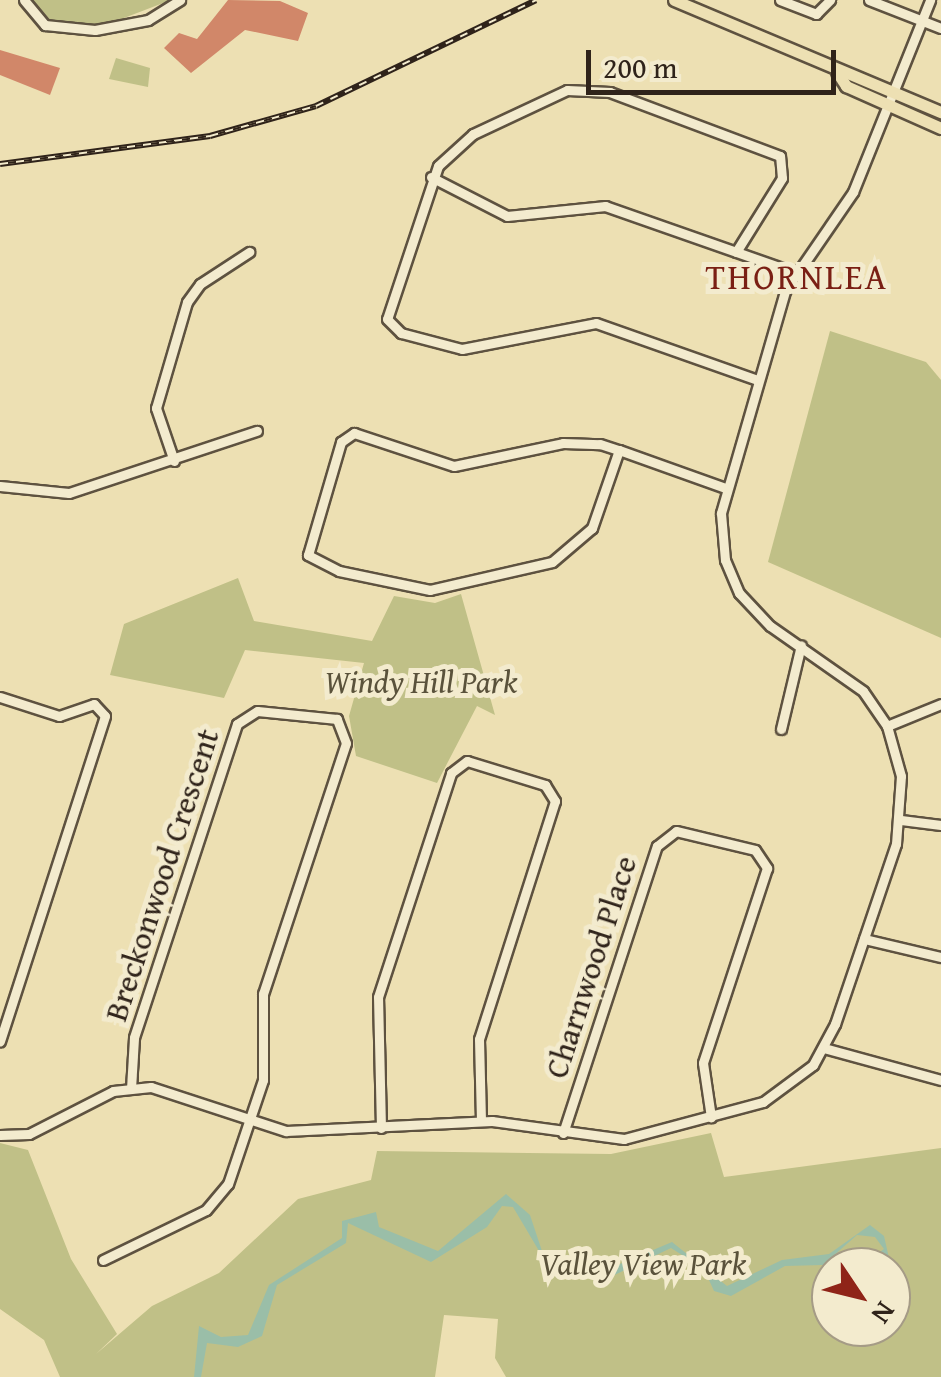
<!DOCTYPE html>
<style>
body{margin:0}
#map{position:relative;width:941px;height:1377px;overflow:hidden;background:#ede0b3;font-family:"Gentium Book Plus",serif}
div>[style]{position:absolute}
[style*='--x']{left:calc(var(--x)*1px);top:calc(var(--y)*1px);width:calc(var(--w)*1px);rotate:calc(var(--a)*1deg)}
.green>*{inset:0;background:#c0c087}
.water>*{inset:0;background:#9abea8}
.building>*{inset:0;background:#d18769}
.roads{filter:drop-shadow(2px 0 #5e5240) drop-shadow(-2px 0 #5e5240) drop-shadow(0 2px #5e5240) drop-shadow(0 -2px #5e5240)}
.minor>*{height:9px;margin:-4.5px;padding:0 4.5px;transform-origin:4.5px;border-radius:4.5px;background:#f3ebce}
.major>*{height:11px;margin:-5.5px;padding:0 5.5px;transform-origin:5.5px;border-radius:5.5px;background:#ede0b3}
.rail>*{height:6px;margin-top:-3px;transform-origin:0;background:repeating-linear-gradient(90deg,#f3ebce 0 8px,#2f231a 0 16px);box-sizing:border-box;border-block:2px solid #2f231a}
span{translate:-50% -50%;white-space:nowrap;text-align:center;line-height:1.15;-webkit-text-stroke:10px #f3ebce;paint-order:stroke}
.park-label{font-size:32px;color:#5a523b;font-style:italic}
.street-label{font-size:32px;color:#2f231a}
.neighbourhood-label{font-size:35px;color:#7a1f14;letter-spacing:2.5px}
.north{position:absolute;left:811px;top:1247px;width:100px;height:100px;box-sizing:border-box;background:#f3ebce;border:2px solid #a59b86;border-radius:50%;rotate:125deg;font-size:28px;font-weight:700;line-height:40px;text-align:center;color:#2f231a}
.north::after{content:'';display:block;margin:auto;width:35px;height:45px;background:#8f2418;clip-path:polygon(50% 0,100% 100%,50% 72%,0 100%)}
.scale{position:absolute;left:586px;top:50px;width:250px;height:45px;box-sizing:border-box;border:5px solid #2f231a;border-top:0;padding-left:12px;font-size:30px;line-height:35px;white-space:nowrap;color:#2f231a;-webkit-text-stroke:8px #f3ebce;paint-order:stroke}
</style>
<div id="map">
<div class="green">
<i style="clip-path:polygon(32px 0,171px 0,103px 26px,52px 22px)"></i>
<i style="clip-path:polygon(116px 58px,150px 68px,148px 87px,109px 79px)"></i>
<i style="clip-path:polygon(830px 331px,926px 362px,941px 380px,941px 638px,768px 562px)"></i>
<i style="clip-path:polygon(238px 578px,254px 621px,372px 641px,394px 596px,435px 603px,461px 594px,495px 715px,477px 706px,437px 783px,356px 756px,349px 716px,364px 663px,245px 650px,224px 698px,110px 675px,124px 624px)"></i>
<i style="clip-path:polygon(evenodd,711px 1133px,724px 1177px,941px 1148px,941px 1377px,506px 1377px,495px 1358px,498px 1319px,444px 1315px,435px 1377px,60px 1377px,44px 1340px,0 1309px,0 1143px,28px 1150px,71px 1259px,117px 1334px,96px 1354px,152px 1306px,219px 1273px,298px 1199px,371px 1180px,377px 1151px,611px 1154px,711px 1133px,831px 1267px,891px 1267px,891px 1327px,831px 1327px,831px 1267px)"></i>
</div>
<div class="water">
<i style="clip-path:polygon(506px 1194px,530px 1215px,542px 1251px,608px 1269px,672px 1242px,727px 1286px,782px 1260px,829px 1254px,870px 1225px,884px 1236px,889px 1258px,859px 1267px,884px 1249px,875px 1237px,857px 1235px,823px 1265px,785px 1266px,731px 1296px,714px 1291px,704px 1269px,671px 1248px,604px 1280px,545px 1261px,513px 1207px,502px 1206px,487px 1227px,431px 1262px,348px 1223px,346px 1243px,277px 1285px,262px 1336px,238px 1347px,207px 1343px,201px 1377px,194px 1377px,199px 1326px,221px 1337px,248px 1335px,269px 1285px,342px 1238px,342px 1221px,376px 1212px,379px 1227px,438px 1251px)"></i>
</div>
<div class="building">
<i style="clip-path:polygon(228px 0,280px 1px,308px 13px,298px 41px,245px 30px,191px 73px,164px 48px,179px 33px,197px 39px)"></i>
<i style="clip-path:polygon(0 50px,60px 68px,50px 95px,0 75px)"></i>
</div>
<div class="roads">
<div class="minor">
<i style="--x:24;--y:0;--w:33;--a:50"></i>
<i style="--x:45;--y:25;--w:50;--a:5.7"></i>
<i style="--x:95;--y:30;--w:54;--a:-10.7"></i>
<i style="--x:148;--y:20;--w:38;--a:-32"></i>
<i style="--x:780;--y:0;--w:39;--a:21"></i>
<i style="--x:816;--y:14;--w:20;--a:-45"></i>
<i style="--x:869;--y:0;--w:77;--a:21.3"></i>
<i style="--x:431;--y:177;--w:85;--a:27.2"></i>
<i style="--x:507;--y:216;--w:99;--a:-5.8"></i>
<i style="--x:605;--y:206;--w:202;--a:19.3"></i>
<i style="--x:736;--y:252;--w:87;--a:-58.1"></i>
<i style="--x:782;--y:178;--w:22;--a:-95"></i>
<i style="--x:780;--y:156;--w:182;--a:-159.4"></i>
<i style="--x:610;--y:92;--w:43;--a:-177.3"></i>
<i style="--x:567;--y:90;--w:104;--a:154.9"></i>
<i style="--x:473;--y:134;--w:47;--a:137.6"></i>
<i style="--x:438;--y:166;--w:161;--a:108.4"></i>
<i style="--x:387;--y:319;--w:20;--a:45"></i>
<i style="--x:401;--y:333;--w:63;--a:14.7"></i>
<i style="--x:462;--y:349;--w:136;--a:-11"></i>
<i style="--x:596;--y:323;--w:172;--a:19.4"></i>
<i style="--x:619;--y:450;--w:83;--a:109.1"></i>
<i style="--x:592;--y:528;--w:52;--a:139.6"></i>
<i style="--x:552;--y:562;--w:125;--a:167.1"></i>
<i style="--x:430;--y:590;--w:93;--a:-168.2"></i>
<i style="--x:339;--y:571;--w:35;--a:-153"></i>
<i style="--x:308;--y:555;--w:118;--a:-73.7"></i>
<i style="--x:341;--y:442;--w:16;--a:-35"></i>
<i style="--x:354;--y:433;--w:105;--a:18.3"></i>
<i style="--x:454;--y:466;--w:111;--a:-11.9"></i>
<i style="--x:563;--y:443;--w:37;--a:2"></i>
<i style="--x:600;--y:444;--w:20;--a:18"></i>
<i style="--x:619;--y:450;--w:113;--a:19.7"></i>
<i style="--x:174;--y:461;--w:56;--a:-108.8"></i>
<i style="--x:156;--y:408;--w:110;--a:-73.7"></i>
<i style="--x:187;--y:302;--w:22;--a:-54"></i>
<i style="--x:200;--y:284;--w:59;--a:-33.1"></i>
<i style="--x:0;--y:486;--w:69;--a:5.8"></i>
<i style="--x:69;--y:493;--w:198;--a:-18.3"></i>
<i style="--x:0;--y:697;--w:62;--a:17.9"></i>
<i style="--x:59;--y:716;--w:37;--a:-19"></i>
<i style="--x:94;--y:704;--w:16;--a:47"></i>
<i style="--x:105;--y:716;--w:342;--a:107.9"></i>
<i style="--x:887;--y:726;--w:58;--a:-22.2"></i>
<i style="--x:781;--y:729;--w:86;--a:-76.6"></i>
<i style="--x:901;--y:820;--w:40;--a:7.1"></i>
<i style="--x:864;--y:939;--w:79;--a:13.2"></i>
<i style="--x:824;--y:1048;--w:121;--a:15.3"></i>
<i style="--x:381;--y:1128;--w:131;--a:-91.3"></i>
<i style="--x:378;--y:997;--w:236;--a:-71.9"></i>
<i style="--x:451;--y:773;--w:20;--a:-37"></i>
<i style="--x:467;--y:761;--w:82;--a:17.1"></i>
<i style="--x:545;--y:785;--w:19;--a:58"></i>
<i style="--x:555;--y:801;--w:250;--a:107.7"></i>
<i style="--x:479;--y:1039;--w:82;--a:88.6"></i>
<i style="--x:563;--y:1133;--w:302;--a:-71.9"></i>
<i style="--x:657;--y:846;--w:24;--a:-38"></i>
<i style="--x:676;--y:831;--w:81;--a:13.5"></i>
<i style="--x:755;--y:850;--w:22;--a:56"></i>
<i style="--x:767;--y:868;--w:205;--a:108.2"></i>
<i style="--x:703;--y:1063;--w:55;--a:81.6"></i>
<i style="--x:0;--y:1135;--w:29;--a:-2"></i>
<i style="--x:29;--y:1134;--w:94;--a:-27.1"></i>
<i style="--x:113;--y:1091;--w:38;--a:-6"></i>
<i style="--x:151;--y:1087;--w:142;--a:18.1"></i>
<i style="--x:286;--y:1131;--w:206;--a:-2.8"></i>
<i style="--x:492;--y:1121;--w:133;--a:7.8"></i>
<i style="--x:624;--y:1139;--w:144;--a:-14.9"></i>
<i style="--x:763;--y:1102;--w:62;--a:-36.5"></i>
<i style="--x:813;--y:1065;--w:47;--a:-61.8"></i>
<i style="--x:835;--y:1024;--w:190;--a:-71.3"></i>
<i style="--x:896;--y:844;--w:68;--a:-85.8"></i>
<i style="--x:901;--y:776;--w:52;--a:-105.6"></i>
<i style="--x:887;--y:726;--w:42;--a:-124.4"></i>
<i style="--x:863;--y:691;--w:113;--a:-145"></i>
<i style="--x:770;--y:626;--w:45;--a:-133.2"></i>
<i style="--x:739;--y:593;--w:36;--a:-113"></i>
<i style="--x:725;--y:560;--w:47;--a:-94.9"></i>
<i style="--x:721;--y:513;--w:231;--a:-73.9"></i>
<i style="--x:785;--y:291;--w:120;--a:-55.5"></i>
<i style="--x:853;--y:192;--w:207;--a:-68.1"></i>
<i style="--x:103;--y:1260;--w:114;--a:-25.9"></i>
<i style="--x:206;--y:1210;--w:34;--a:-50"></i>
<i style="--x:228;--y:1184;--w:110;--a:-71.4"></i>
<i style="--x:263;--y:1080;--w:86;--a:-90"></i>
<i style="--x:263;--y:994;--w:264;--a:-71.7"></i>
<i style="--x:346;--y:743;--w:26;--a:-111"></i>
<i style="--x:337;--y:719;--w:80;--a:-174.3"></i>
<i style="--x:257;--y:711;--w:24;--a:147"></i>
<i style="--x:237;--y:724;--w:330;--a:108.2"></i>
<i style="--x:134;--y:1038;--w:50;--a:93.4"></i>
</div>
<div class="major">
<i style="--x:674;--y:0;--w:290;--a:22.8"></i>
<i style="--x:837;--y:72;--w:17;--a:57"></i>
<i style="--x:846;--y:86;--w:104;--a:23.9"></i>
</div>
</div>
<div class="rail">
<i style="--x:0;--y:164;--w:212;--a:-7.6"></i>
<i style="--x:210;--y:136;--w:110;--a:-15.8"></i>
<i style="--x:316;--y:106;--w:244;--a:-25.7"></i>
</div>
<div class="park-label">
<span style="left:421px;top:682px">Windy Hill Park</span>
<span style="left:643px;top:1264px">Valley View Park</span>
</div>
<div class="street-label">
<span style="left:162px;top:875px;rotate:-72deg">Breckonwood Crescent</span>
<span style="left:591px;top:967px;rotate:-72deg">Charnwood Place</span>
</div>
<div class="neighbourhood-label">
<span style="left:797px;top:277px">THORNLEA</span>
</div>
<div class="north">N</div>
<div class="scale">200 m</div>
</div>
